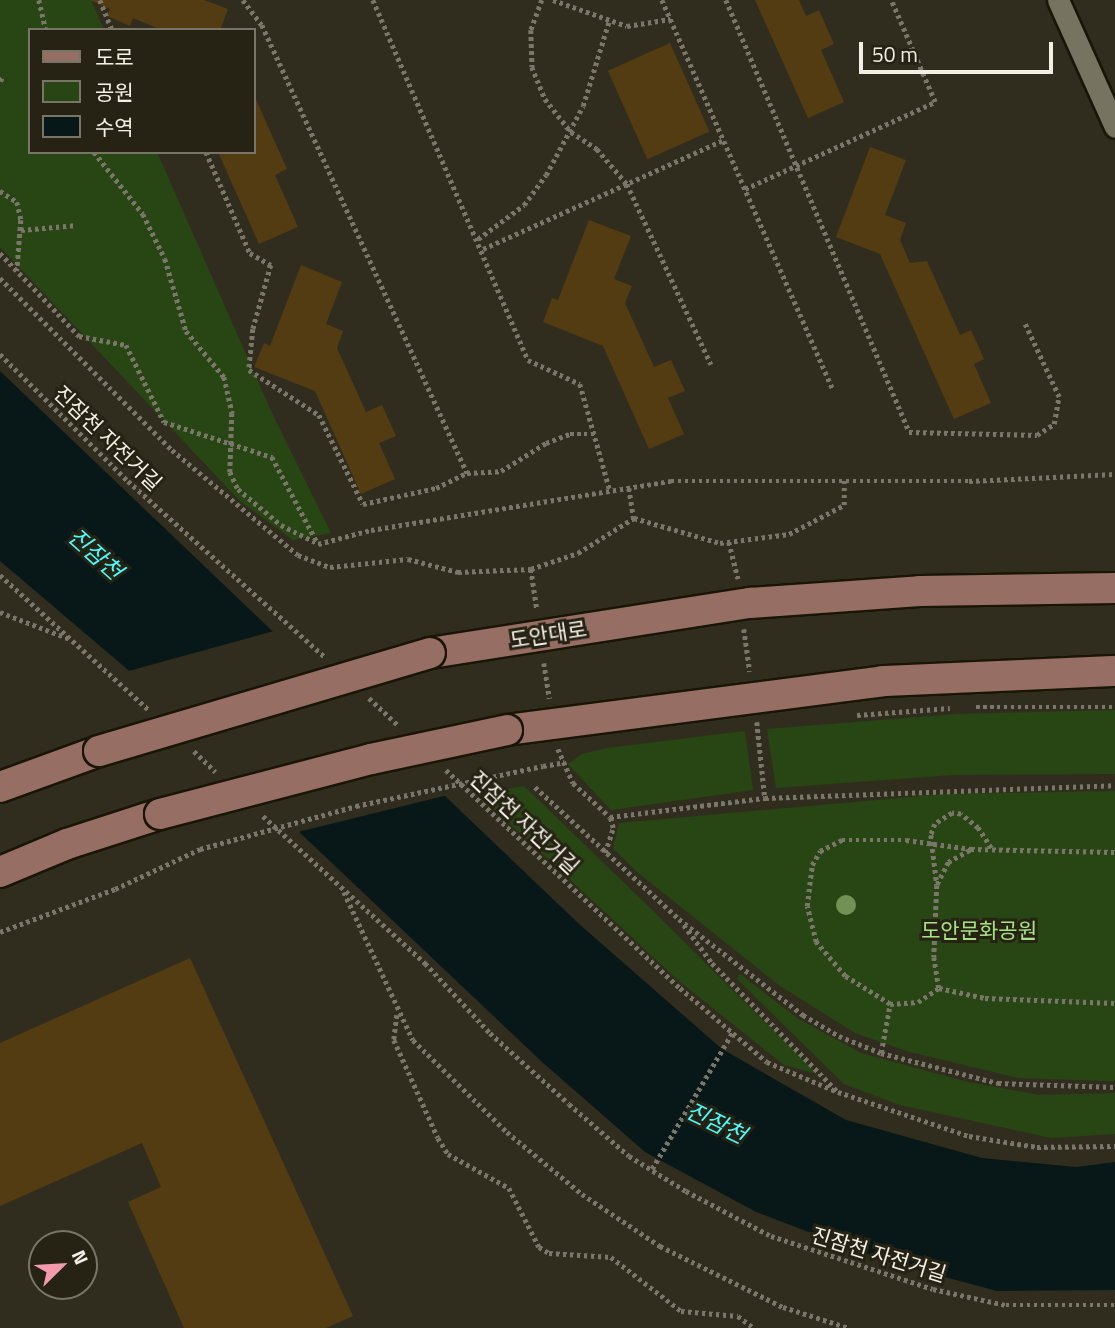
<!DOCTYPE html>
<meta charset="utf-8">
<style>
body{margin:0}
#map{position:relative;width:1115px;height:1328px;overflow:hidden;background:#312d1e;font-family:"Titillium Web","Noto Sans KR",sans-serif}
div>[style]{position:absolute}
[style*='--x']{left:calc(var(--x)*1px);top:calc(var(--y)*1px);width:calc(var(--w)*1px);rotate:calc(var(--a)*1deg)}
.green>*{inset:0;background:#284613}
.water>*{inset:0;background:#081818}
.pier>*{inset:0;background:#312d1e}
.building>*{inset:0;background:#533c12;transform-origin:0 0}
.path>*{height:4.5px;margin-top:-2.25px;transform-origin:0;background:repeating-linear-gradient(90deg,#7a776a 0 3.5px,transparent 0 7px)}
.roads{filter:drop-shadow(2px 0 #191507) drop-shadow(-2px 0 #191507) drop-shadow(0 2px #191507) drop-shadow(0 -2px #191507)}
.street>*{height:21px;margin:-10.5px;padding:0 10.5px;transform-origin:10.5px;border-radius:10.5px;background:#777361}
.secondary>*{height:30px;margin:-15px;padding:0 15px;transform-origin:15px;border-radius:15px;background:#966e63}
.path-bridge>*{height:4.5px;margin-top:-2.25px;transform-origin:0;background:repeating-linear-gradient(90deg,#7a776a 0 3.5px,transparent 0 7px)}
.bridges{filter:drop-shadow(2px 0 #191507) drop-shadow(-2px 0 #191507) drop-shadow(0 2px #191507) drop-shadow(0 -2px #191507)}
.secondary-bridge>*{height:30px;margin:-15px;padding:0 15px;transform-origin:15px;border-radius:15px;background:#966e63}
.trees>*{width:20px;height:20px;margin:-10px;border-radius:50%;background:#719156}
span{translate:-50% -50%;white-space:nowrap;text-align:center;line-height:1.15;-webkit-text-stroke:6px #272314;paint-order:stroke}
.street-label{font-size:21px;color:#f2f0e6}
.park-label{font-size:21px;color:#a6e283}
.water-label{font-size:23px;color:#4bfcfe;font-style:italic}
.legend{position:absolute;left:28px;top:28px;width:228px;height:126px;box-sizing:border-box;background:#272314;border:2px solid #787568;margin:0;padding:9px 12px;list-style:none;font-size:21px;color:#f2f0e6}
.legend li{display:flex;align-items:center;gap:14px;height:35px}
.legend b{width:35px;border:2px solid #787568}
.north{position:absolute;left:28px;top:1230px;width:70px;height:70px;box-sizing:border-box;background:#272314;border:2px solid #787568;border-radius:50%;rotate:66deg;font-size:19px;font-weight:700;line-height:28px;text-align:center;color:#f2f0e6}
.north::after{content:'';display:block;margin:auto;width:24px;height:32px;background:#f29aae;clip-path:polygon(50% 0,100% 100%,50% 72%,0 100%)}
.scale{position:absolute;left:859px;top:42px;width:194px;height:32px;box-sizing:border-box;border:4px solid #f2f0e6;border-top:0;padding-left:9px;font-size:21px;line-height:24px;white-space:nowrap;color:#f2f0e6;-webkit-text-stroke:5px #272314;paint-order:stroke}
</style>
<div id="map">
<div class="green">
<i style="clip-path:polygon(0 0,91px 0,104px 30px,30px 30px,30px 152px,157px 152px,271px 411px,331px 533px,293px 540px,240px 501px,0 247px)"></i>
<i style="clip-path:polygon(1115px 710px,1115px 774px,952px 775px,776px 788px,767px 729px,956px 714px)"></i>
<i style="clip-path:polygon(745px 731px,753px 790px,611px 810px,568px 764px,582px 754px,607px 748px)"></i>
<i style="clip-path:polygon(524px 786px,643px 901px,817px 1074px,784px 1065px,679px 981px,478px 794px)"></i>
<i style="clip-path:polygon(1115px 791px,1115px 1081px,1107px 1081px,1018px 1078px,910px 1052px,855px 1033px,780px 986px,636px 871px,613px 848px,619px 823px,944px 794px)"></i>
<i style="clip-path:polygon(740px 974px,797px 1018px,861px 1053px,968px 1082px,1039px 1095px,1115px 1093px,1115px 1134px,1051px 1138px,900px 1105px,844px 1084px,737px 979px)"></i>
</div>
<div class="water">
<i style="clip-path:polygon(0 371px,578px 923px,722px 1049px,846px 1120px,982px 1158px,1076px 1167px,1115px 1162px,1115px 1290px,997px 1291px,885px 1261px,756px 1212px,645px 1152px,542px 1062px,127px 669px,0 561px)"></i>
</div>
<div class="pier">
<i style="clip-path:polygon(274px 631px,448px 795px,294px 833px,125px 672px)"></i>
</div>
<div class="building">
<i style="clip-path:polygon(90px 0,204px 0,228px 9px,220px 30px,162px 30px,133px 18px,130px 26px,107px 16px,110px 9px)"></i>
<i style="clip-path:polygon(755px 0,799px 0,806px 16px,819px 10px,834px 44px,821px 50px,844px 102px,808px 118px)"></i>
<i style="left:670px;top:43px;width:97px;height:68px;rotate:66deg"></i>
<i style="clip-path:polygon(254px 95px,287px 169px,275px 175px,298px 227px,259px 244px,218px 152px,254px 152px)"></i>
<i style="clip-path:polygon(870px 147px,906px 160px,885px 215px,906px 223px,900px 240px,910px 263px,927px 261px,960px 335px,971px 330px,984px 359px,974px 364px,991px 403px,954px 419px,880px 254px,836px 237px)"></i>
<i style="clip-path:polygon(589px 220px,631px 236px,614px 279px,632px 286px,625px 303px,654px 367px,671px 360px,685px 391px,668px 398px,684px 434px,649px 449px,603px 346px,543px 322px,552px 298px,558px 300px)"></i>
<i style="clip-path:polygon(301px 265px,342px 282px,326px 324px,343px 331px,337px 348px,366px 412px,382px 405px,396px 436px,379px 443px,395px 479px,361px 494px,315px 391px,254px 367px,264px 343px,270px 346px)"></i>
<i style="clip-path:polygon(190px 958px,353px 1316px,326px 1328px,184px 1328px,128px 1202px,161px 1187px,142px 1143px,0 1206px,0 1043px)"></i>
</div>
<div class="path">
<i style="--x:39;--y:0;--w:31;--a:77"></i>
<i style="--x:100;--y:0;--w:32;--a:68"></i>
<i style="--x:243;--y:0;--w:31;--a:53"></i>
<i style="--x:262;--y:25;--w:493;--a:65.4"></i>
<i style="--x:373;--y:0;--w:392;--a:66.7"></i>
<i style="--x:528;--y:360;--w:57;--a:24.8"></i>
<i style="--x:580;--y:384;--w:111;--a:74.3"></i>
<i style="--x:542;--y:0;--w:32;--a:110"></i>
<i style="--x:531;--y:30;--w:37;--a:88"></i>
<i style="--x:532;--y:67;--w:35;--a:68"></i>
<i style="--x:545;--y:99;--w:42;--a:51.8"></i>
<i style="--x:571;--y:132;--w:31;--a:33"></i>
<i style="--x:597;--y:149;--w:46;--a:49.4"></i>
<i style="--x:627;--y:184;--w:199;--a:65"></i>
<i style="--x:553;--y:0;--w:78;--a:19.4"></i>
<i style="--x:627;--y:26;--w:44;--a:-9.2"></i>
<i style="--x:662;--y:0;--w:425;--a:66.3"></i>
<i style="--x:726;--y:0;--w:469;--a:67"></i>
<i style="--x:909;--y:432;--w:128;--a:1.3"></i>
<i style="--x:1037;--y:435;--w:20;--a:-33"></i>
<i style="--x:1054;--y:424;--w:27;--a:-80"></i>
<i style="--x:1059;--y:397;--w:83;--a:-115"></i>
<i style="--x:0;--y:81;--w:4;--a:-56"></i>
<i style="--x:94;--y:152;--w:79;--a:51.7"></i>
<i style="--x:143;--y:214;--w:50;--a:63.9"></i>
<i style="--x:165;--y:259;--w:75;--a:73.7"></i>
<i style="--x:186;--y:331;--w:60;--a:50.4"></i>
<i style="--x:224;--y:377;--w:37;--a:77"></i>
<i style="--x:232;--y:413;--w:59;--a:91.9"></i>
<i style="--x:230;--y:472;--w:19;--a:65"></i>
<i style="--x:238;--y:489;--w:56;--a:39.9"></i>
<i style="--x:281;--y:525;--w:40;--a:26.6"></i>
<i style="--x:206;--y:152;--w:110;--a:66.5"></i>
<i style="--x:250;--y:253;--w:24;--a:30"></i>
<i style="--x:271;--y:265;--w:66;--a:105.7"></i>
<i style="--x:253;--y:329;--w:41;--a:95.6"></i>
<i style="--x:249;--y:370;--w:83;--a:32.7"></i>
<i style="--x:319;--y:415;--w:99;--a:63.7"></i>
<i style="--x:363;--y:504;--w:75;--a:-12.4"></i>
<i style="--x:436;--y:488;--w:34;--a:-26"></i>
<i style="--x:467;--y:473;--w:34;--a:-3"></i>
<i style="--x:501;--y:471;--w:53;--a:-31.9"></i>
<i style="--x:546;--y:443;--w:26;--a:-21"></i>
<i style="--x:570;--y:434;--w:27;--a:0"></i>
<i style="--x:745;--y:189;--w:209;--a:-24.6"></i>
<i style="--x:935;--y:102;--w:111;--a:-113.3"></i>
<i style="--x:0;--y:191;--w:20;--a:33"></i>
<i style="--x:17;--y:202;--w:18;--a:77"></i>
<i style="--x:21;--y:220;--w:51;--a:94.5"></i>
<i style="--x:21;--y:230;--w:56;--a:-5.1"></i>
<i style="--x:478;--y:239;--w:57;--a:-36.5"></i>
<i style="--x:524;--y:205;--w:37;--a:-54"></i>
<i style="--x:546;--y:175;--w:78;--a:-61.8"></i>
<i style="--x:583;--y:106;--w:89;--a:-73"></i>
<i style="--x:483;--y:249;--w:264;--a:-24.4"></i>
<i style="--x:0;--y:253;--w:115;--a:46.4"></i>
<i style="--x:79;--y:336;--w:48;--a:10.8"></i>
<i style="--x:126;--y:345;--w:86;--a:63.7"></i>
<i style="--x:164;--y:422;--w:114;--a:18"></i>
<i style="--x:272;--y:457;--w:98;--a:62.1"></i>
<i style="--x:318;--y:544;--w:55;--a:-14.8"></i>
<i style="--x:371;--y:530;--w:304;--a:-9.3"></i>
<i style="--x:671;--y:481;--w:298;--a:0"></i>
<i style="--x:969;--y:481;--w:146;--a:-2.7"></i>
<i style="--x:0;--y:278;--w:243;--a:45"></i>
<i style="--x:172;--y:450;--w:164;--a:39.8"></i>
<i style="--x:298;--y:555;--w:34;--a:21"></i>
<i style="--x:330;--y:567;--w:78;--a:-5.9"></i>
<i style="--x:408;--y:559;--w:52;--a:14.6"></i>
<i style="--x:458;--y:572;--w:73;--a:-2.4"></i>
<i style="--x:531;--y:569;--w:50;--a:-18.8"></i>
<i style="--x:578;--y:553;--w:66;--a:-32"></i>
<i style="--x:0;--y:354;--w:180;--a:44.8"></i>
<i style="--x:128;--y:481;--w:263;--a:41.8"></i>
<i style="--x:629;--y:488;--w:30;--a:81"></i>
<i style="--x:634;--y:518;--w:90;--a:16.2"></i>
<i style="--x:720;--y:543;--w:70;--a:-7.4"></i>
<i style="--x:789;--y:534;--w:62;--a:-27.8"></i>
<i style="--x:844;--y:505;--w:26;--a:-90"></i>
<i style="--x:729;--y:542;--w:38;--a:76"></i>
<i style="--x:531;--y:569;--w:40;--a:81.5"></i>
<i style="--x:0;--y:575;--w:201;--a:42.2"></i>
<i style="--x:0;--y:612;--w:75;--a:21.1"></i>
<i style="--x:744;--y:629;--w:43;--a:82.1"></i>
<i style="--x:544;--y:663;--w:36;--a:81"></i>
<i style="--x:369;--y:698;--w:40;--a:43"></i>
<i style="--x:976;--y:707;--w:139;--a:0"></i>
<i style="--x:857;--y:715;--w:93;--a:-4.3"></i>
<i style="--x:757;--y:722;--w:76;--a:84"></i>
<i style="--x:558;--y:749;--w:37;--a:66"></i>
<i style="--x:573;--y:783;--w:50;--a:42.6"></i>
<i style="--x:610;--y:817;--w:156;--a:-7"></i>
<i style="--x:765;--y:798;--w:350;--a:-2.1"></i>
<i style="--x:194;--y:751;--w:30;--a:44"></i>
<i style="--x:543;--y:766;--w:22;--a:-10"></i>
<i style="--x:446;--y:770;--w:320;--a:43"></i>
<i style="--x:680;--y:988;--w:114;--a:40.4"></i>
<i style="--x:767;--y:1062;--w:77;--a:22.9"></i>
<i style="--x:838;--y:1092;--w:138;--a:18.6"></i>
<i style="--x:969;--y:1136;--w:69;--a:9.2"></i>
<i style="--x:1037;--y:1147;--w:78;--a:-0.7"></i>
<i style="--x:535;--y:787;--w:195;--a:42.5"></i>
<i style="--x:679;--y:919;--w:157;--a:37.7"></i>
<i style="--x:803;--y:1015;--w:42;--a:30.3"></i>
<i style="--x:839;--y:1036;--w:45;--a:22"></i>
<i style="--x:881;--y:1053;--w:121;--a:14.4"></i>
<i style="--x:998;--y:1083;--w:117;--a:2"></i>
<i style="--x:263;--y:816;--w:219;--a:42.2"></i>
<i style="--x:425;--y:963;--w:96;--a:47.1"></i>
<i style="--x:490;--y:1033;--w:106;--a:41.9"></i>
<i style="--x:569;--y:1104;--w:79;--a:40.9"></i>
<i style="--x:629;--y:1156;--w:67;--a:31.6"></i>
<i style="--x:686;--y:1191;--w:96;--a:27.9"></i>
<i style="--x:771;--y:1236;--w:170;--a:18.1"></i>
<i style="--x:933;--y:1289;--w:75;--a:12.4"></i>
<i style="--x:1006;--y:1305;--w:109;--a:0"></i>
<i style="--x:991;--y:848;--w:24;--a:-123"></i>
<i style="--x:978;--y:828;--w:22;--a:-141"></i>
<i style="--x:961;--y:814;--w:9;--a:-174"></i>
<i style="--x:952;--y:813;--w:20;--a:147"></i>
<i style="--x:935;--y:824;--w:12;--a:110"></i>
<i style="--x:931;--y:835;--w:50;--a:83.2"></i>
<i style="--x:937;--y:885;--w:72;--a:92.4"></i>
<i style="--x:934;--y:957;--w:31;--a:81"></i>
<i style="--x:939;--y:988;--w:47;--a:12.3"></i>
<i style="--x:985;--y:998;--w:130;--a:2.2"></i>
<i style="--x:605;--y:853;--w:26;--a:-72"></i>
<i style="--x:613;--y:828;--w:11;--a:-105"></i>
<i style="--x:937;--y:884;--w:25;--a:-63"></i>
<i style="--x:948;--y:862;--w:26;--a:-29"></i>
<i style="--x:971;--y:849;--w:144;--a:1.2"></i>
<i style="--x:344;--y:892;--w:163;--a:65"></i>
<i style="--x:413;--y:1040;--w:132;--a:44.4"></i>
<i style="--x:507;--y:1132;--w:97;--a:39.6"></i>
<i style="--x:582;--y:1194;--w:94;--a:33.7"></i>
<i style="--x:660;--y:1246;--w:137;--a:26.4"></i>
<i style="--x:783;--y:1307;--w:69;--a:17.7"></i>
<i style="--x:684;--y:925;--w:47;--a:53.6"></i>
<i style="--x:712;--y:963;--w:179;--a:45.7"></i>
<i style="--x:0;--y:932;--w:123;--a:-20.5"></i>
<i style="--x:115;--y:889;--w:94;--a:-25.2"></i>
<i style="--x:890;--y:1004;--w:28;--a:-4"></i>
<i style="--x:918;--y:1002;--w:25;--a:-34"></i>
<i style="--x:397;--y:1015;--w:25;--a:97"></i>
<i style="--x:394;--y:1040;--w:107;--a:65.8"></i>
<i style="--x:438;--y:1138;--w:19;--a:58"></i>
<i style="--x:448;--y:1154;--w:70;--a:29.1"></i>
<i style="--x:509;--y:1188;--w:66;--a:63"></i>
<i style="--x:539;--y:1247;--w:12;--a:31"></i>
<i style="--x:549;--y:1253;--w:62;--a:3.7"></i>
<i style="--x:611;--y:1257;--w:88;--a:37.6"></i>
<i style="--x:681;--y:1311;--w:57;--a:5"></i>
<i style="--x:738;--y:1316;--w:20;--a:37"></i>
<i style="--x:881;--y:1053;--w:50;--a:-79.6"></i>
<i style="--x:890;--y:1004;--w:53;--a:-148.1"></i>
<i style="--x:845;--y:976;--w:45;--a:-130.5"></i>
<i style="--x:816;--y:942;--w:37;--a:-104"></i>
<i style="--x:807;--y:906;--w:41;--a:-83"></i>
<i style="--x:812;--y:865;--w:16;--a:-60"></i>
<i style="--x:820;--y:851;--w:25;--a:-27"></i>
<i style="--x:842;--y:840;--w:64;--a:0"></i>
<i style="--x:906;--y:840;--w:66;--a:7.9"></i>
<i style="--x:652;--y:1169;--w:158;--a:-59.5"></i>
</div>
<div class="roads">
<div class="street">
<i style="--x:1058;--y:0;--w:139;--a:65.8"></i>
</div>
<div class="secondary">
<i style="--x:430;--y:653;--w:324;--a:-8.9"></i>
<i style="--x:750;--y:603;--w:170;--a:-4"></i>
<i style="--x:920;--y:591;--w:195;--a:-0.9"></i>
<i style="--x:507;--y:730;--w:379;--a:-7.4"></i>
<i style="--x:883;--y:681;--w:232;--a:-2.5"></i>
<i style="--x:0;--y:787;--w:105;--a:-20"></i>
<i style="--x:0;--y:872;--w:73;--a:-22.7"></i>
<i style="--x:67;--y:844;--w:98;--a:-17.9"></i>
</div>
</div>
<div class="path-bridge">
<i style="--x:200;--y:849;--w:162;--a:-15.4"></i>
<i style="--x:356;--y:806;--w:191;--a:-12.1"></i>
</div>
<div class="bridges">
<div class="secondary-bridge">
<i style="--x:99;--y:751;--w:345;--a:-16.5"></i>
<i style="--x:160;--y:814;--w:218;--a:-14.6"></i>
<i style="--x:371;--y:759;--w:139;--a:-12"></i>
</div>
</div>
<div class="trees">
<i style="left:846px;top:905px"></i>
</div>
<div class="street-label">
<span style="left:108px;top:438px;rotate:44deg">진잠천 자전거길</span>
<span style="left:548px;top:634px;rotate:-9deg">도안대로</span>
<span style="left:525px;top:822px;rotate:43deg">진잠천 자전거길</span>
<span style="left:879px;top:1254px;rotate:17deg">진잠천 자전거길</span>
</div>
<div class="park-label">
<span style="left:979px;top:930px">도안문화공원</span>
</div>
<div class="water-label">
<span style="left:95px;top:554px;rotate:42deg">진잠천</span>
<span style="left:716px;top:1123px;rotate:26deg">진잠천</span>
</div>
<ul class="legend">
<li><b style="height:9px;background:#966e63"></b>도로</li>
<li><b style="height:19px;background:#284613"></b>공원</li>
<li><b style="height:19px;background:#081818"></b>수역</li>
</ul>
<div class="north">N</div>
<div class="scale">50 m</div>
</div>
